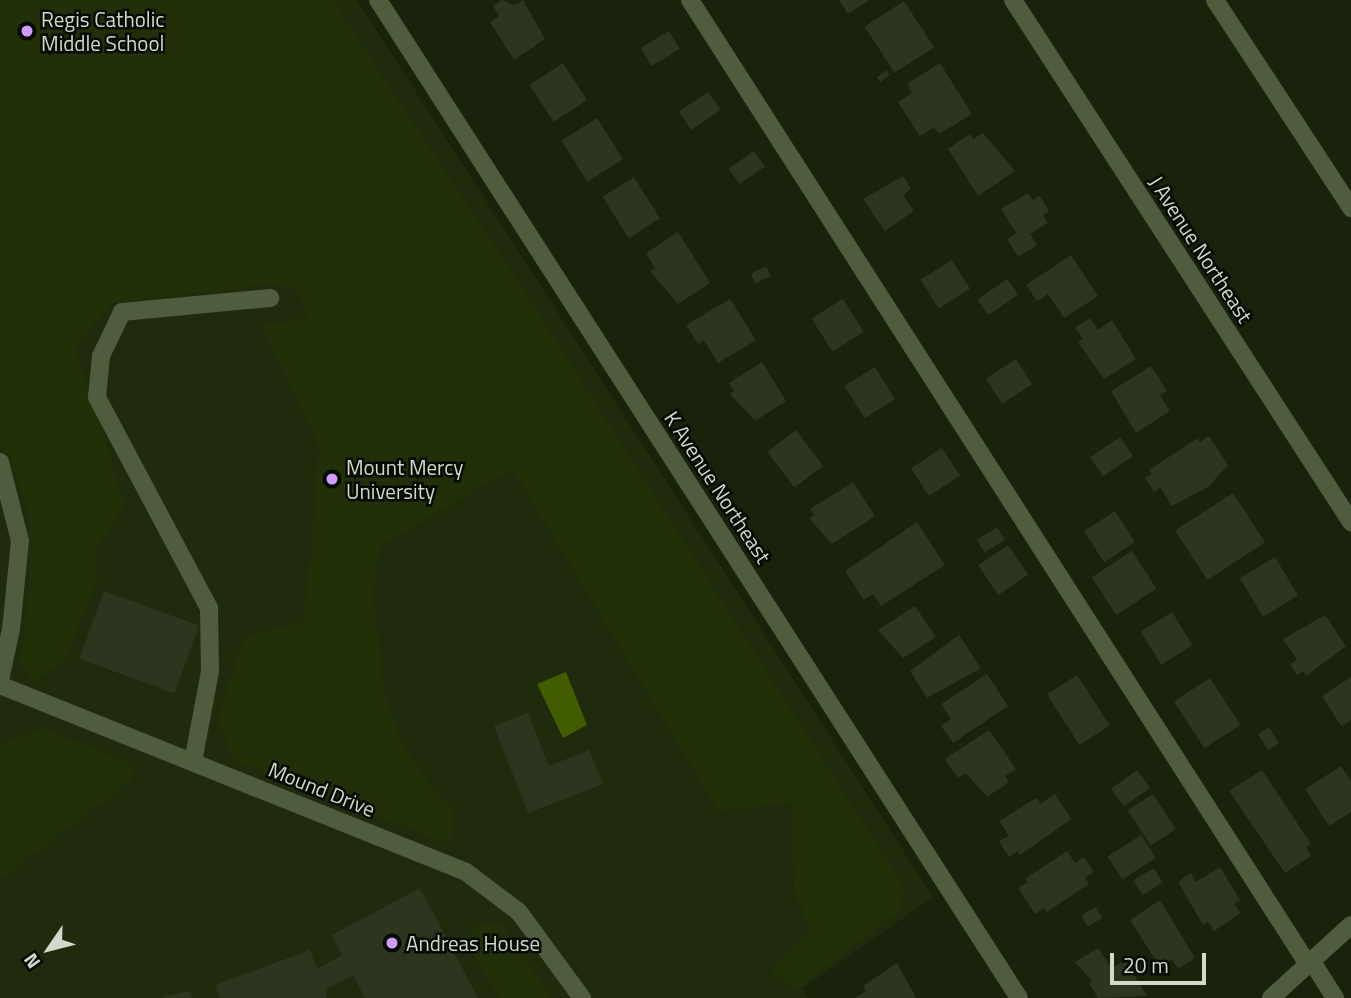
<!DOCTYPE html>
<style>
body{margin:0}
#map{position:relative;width:1351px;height:998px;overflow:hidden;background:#19220b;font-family:"Titillium Web",sans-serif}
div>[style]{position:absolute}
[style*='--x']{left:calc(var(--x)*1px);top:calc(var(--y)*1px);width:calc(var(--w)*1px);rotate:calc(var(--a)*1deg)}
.built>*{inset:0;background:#202b0e}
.green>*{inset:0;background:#22300a}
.water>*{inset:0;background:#415d00}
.building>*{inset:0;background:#2c361f;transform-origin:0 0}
.minor>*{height:18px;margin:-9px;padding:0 9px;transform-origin:9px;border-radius:9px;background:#4f5c3d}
.dots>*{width:19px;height:19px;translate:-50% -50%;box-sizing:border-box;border:4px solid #060a03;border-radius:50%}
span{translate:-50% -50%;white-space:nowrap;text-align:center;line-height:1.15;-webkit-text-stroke:5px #060a03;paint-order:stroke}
.poi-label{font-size:21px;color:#d2d8ca}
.left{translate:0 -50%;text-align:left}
.street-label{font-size:21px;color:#d2d8ca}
.north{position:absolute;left:14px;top:914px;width:70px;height:70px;-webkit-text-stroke:5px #060a03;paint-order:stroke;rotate:235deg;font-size:19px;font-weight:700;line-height:28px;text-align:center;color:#d2d8ca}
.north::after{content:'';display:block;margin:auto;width:24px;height:32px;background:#d2d8ca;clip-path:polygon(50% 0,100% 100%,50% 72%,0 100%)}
.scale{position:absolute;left:1110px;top:953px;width:96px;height:32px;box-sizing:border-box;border:4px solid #d2d8ca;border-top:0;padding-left:9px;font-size:21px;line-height:24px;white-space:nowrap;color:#d2d8ca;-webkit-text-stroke:5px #060a03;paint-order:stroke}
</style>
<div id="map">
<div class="built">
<i style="clip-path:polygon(0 0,357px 0,933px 897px,802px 989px,808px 998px,0 998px)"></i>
</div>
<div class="green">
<i style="clip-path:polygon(0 0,332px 0,513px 274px,905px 889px,899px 911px,796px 990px,771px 971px,811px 931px,794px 890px,792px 802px,719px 811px,512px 468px,379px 547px,373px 593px,383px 685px,399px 737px,422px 775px,454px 813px,450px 844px,232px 759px,218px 718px,244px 636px,303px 622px,310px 562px,319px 445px,262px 326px,309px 317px,297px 291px,274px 283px,112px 303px,74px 346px,125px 504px,96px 549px,98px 578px,63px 663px,33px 682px,20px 662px,29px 592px,29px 514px,13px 462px,0 443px)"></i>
<i style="clip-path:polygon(42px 728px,133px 765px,132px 780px,0 879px,0 746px)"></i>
<i style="clip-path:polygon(484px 923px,501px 924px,552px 998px,500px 998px,463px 937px)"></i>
</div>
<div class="water">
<i style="clip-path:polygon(566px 672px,587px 725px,563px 738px,537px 684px)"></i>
</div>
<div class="building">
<i style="clip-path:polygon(502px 0,514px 5px,523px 0,545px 39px,514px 60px,490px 22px,499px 16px,493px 6px)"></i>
<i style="clip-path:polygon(839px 0,869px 0,848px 14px)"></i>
<i style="left:904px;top:1px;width:55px;height:47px;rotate:57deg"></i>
<i style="left:669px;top:31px;width:21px;height:33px;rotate:59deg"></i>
<i style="left:563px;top:63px;width:44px;height:40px;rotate:57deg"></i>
<i style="clip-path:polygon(940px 63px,972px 114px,939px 134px,934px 127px,920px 136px,898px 102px,912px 93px,907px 84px)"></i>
<i style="left:886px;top:70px;width:6px;height:12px;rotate:51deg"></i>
<i style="left:708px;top:92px;width:22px;height:35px;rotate:56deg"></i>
<i style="left:597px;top:118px;width:49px;height:42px;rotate:58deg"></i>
<i style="clip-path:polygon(983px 133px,1015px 171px,978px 196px,948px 149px,970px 134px,973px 139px)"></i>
<i style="left:754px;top:151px;width:19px;height:31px;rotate:55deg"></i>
<i style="clip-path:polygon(903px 176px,911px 189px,903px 195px,914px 211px,885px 231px,863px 199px)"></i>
<i style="left:634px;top:177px;width:49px;height:37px;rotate:58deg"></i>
<i style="clip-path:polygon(1028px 193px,1033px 200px,1040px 196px,1049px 211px,1043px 215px,1048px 223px,1030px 234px,1037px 245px,1018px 257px,1007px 239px,1016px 233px,1001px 209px)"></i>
<i style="clip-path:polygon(678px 232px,710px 283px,678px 304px,650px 271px,655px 268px,646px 253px)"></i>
<i style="clip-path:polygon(1071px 255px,1098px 296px,1064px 318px,1048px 294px,1037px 301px,1026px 285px)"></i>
<i style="left:952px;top:260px;width:34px;height:37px;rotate:58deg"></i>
<i style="left:766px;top:266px;width:11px;height:17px;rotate:63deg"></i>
<i style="left:1007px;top:279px;width:19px;height:36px;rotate:55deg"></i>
<i style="clip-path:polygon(730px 299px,756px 340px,718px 363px,704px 340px,698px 344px,686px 325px)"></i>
<i style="left:843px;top:299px;width:39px;height:37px;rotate:58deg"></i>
<i style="clip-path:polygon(1090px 318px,1098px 330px,1112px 320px,1136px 359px,1104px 379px,1078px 342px,1083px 339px,1075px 328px)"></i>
<i style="left:1016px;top:359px;width:30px;height:36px;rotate:57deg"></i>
<i style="clip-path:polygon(762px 362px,786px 401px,755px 421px,730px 394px,734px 391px,729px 383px)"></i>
<i style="clip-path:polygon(1151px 366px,1167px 391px,1160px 395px,1170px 411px,1136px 433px,1111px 391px)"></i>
<i style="left:875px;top:367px;width:38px;height:36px;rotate:58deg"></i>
<i style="left:796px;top:430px;width:45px;height:36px;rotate:53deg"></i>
<i style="clip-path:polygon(1209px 436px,1228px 465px,1208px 487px,1172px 506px,1160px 487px,1154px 492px,1145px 478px,1152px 474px,1149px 470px,1198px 438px,1200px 442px)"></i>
<i style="left:1120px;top:437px;width:23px;height:36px;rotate:56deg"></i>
<i style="left:942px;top:448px;width:33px;height:37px;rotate:57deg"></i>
<i style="clip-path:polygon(853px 482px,875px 516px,832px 544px,809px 518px,814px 515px,810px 509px)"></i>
<i style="left:1233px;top:493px;width:59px;height:69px;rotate:57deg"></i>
<i style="left:1115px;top:511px;width:37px;height:37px;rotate:57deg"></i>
<i style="clip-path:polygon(917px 522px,945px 565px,881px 606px,873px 594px,864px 600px,845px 571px)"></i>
<i style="left:997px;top:527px;width:15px;height:24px;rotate:58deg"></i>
<i style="left:1008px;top:545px;width:36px;height:36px;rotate:56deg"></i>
<i style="left:1132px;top:551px;width:45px;height:48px;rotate:57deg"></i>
<i style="left:1275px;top:557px;width:45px;height:41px;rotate:59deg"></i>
<i style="left:104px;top:591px;width:101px;height:72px;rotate:20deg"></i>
<i style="clip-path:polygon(915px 606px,936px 637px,903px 658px,878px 630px)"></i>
<i style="left:1172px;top:612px;width:39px;height:37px;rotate:58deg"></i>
<i style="clip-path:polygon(1325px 615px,1346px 646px,1306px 676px,1303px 671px,1297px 675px,1290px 664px,1297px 660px,1283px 639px)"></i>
<i style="clip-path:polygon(959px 635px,981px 668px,927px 698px,910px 671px)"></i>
<i style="clip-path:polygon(987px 674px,1008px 706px,953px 743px,941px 726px,951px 719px,941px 704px)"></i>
<i style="left:1077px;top:675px;width:60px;height:36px;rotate:57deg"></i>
<i style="clip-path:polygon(1351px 677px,1351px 720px,1341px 726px,1322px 696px)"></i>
<i style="left:1210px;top:678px;width:56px;height:43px;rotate:57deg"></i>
<i style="clip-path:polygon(528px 713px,549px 766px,589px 750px,603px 784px,528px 813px,494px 726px)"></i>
<i style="left:1269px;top:727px;width:19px;height:13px;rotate:58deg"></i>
<i style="clip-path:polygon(989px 730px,1016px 769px,1005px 776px,1009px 782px,987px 797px,966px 773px,958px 778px,945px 759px)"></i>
<i style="clip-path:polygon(1341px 766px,1351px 781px,1351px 812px,1329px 826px,1305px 789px)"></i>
<i style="left:1137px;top:770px;width:22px;height:32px;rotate:54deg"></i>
<i style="clip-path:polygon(1262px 770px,1311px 844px,1306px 847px,1311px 856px,1285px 873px,1229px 791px)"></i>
<i style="clip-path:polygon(1055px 794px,1071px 819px,1020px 855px,1018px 851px,1009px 857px,999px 841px,1009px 836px,999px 821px,1036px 798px,1040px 804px)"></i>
<i style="left:1153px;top:794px;width:42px;height:30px;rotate:57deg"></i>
<i style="left:1141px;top:835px;width:27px;height:40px;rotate:57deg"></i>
<i style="clip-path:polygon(1067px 851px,1075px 863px,1084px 857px,1094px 872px,1085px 878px,1089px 884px,1047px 912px,1044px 908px,1035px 914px,1018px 888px,1028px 882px,1025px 879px)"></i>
<i style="clip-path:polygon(1220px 867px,1240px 900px,1234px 904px,1241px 913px,1214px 931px,1208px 922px,1203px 925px,1178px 882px,1191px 873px,1196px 882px)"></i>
<i style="left:1154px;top:868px;width:17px;height:24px;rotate:59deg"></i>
<i style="clip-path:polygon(420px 888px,478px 998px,365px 998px,353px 975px,325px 990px,327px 998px,220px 998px,215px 985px,310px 950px,317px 969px,342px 955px,332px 935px)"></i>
<i style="clip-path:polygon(1160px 900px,1195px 958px,1178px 969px,1172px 959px,1160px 967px,1130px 920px)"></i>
<i style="left:1096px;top:907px;width:13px;height:17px;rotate:61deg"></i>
<i style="clip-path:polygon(1098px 948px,1112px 968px,1125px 960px,1147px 996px,1098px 998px,1089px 983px,1092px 981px,1075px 962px)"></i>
<i style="clip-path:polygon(897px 963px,916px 998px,855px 998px,866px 991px,863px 986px)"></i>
<i style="clip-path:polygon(190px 991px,192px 998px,163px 998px,163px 997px)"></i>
</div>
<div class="minor">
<i style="--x:378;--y:0;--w:1186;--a:57.29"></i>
<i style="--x:690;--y:0;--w:1144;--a:57.35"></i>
<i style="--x:1013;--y:0;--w:622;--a:57.08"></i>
<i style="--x:1215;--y:0;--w:249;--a:56.8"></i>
<i style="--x:0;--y:462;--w:81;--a:75.8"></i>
<i style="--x:20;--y:541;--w:88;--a:95.8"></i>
<i style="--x:11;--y:629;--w:52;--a:102.2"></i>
<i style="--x:0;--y:685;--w:502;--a:21.86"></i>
<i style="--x:466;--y:872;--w:66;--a:37"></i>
<i style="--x:519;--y:912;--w:107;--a:53.8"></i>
<i style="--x:193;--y:762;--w:93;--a:-79.4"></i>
<i style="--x:210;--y:671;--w:63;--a:-90.9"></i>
<i style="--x:209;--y:608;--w:239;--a:-118"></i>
<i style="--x:97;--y:397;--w:41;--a:-84.4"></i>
<i style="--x:101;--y:356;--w:49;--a:-64.5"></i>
<i style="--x:122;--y:312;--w:149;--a:-5.4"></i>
<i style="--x:1311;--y:960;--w:45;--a:57.7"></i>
<i style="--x:1271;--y:998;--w:108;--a:-42.4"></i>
</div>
<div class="dots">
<i style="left:27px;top:31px;background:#d09dff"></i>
<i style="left:332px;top:479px;background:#d09dff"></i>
<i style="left:392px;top:943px;background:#d09dff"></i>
</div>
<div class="poi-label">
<span class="left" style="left:41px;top:31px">Regis Catholic<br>Middle School</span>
<span class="left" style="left:346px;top:479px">Mount Mercy<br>University</span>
<span class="left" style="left:406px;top:943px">Andreas House</span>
</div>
<div class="street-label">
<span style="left:1201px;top:249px;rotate:57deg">J Avenue Northeast</span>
<span style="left:718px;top:487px;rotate:57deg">K Avenue Northeast</span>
<span style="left:322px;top:789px;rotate:22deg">Mound Drive</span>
</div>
<div class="north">N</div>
<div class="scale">20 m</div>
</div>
